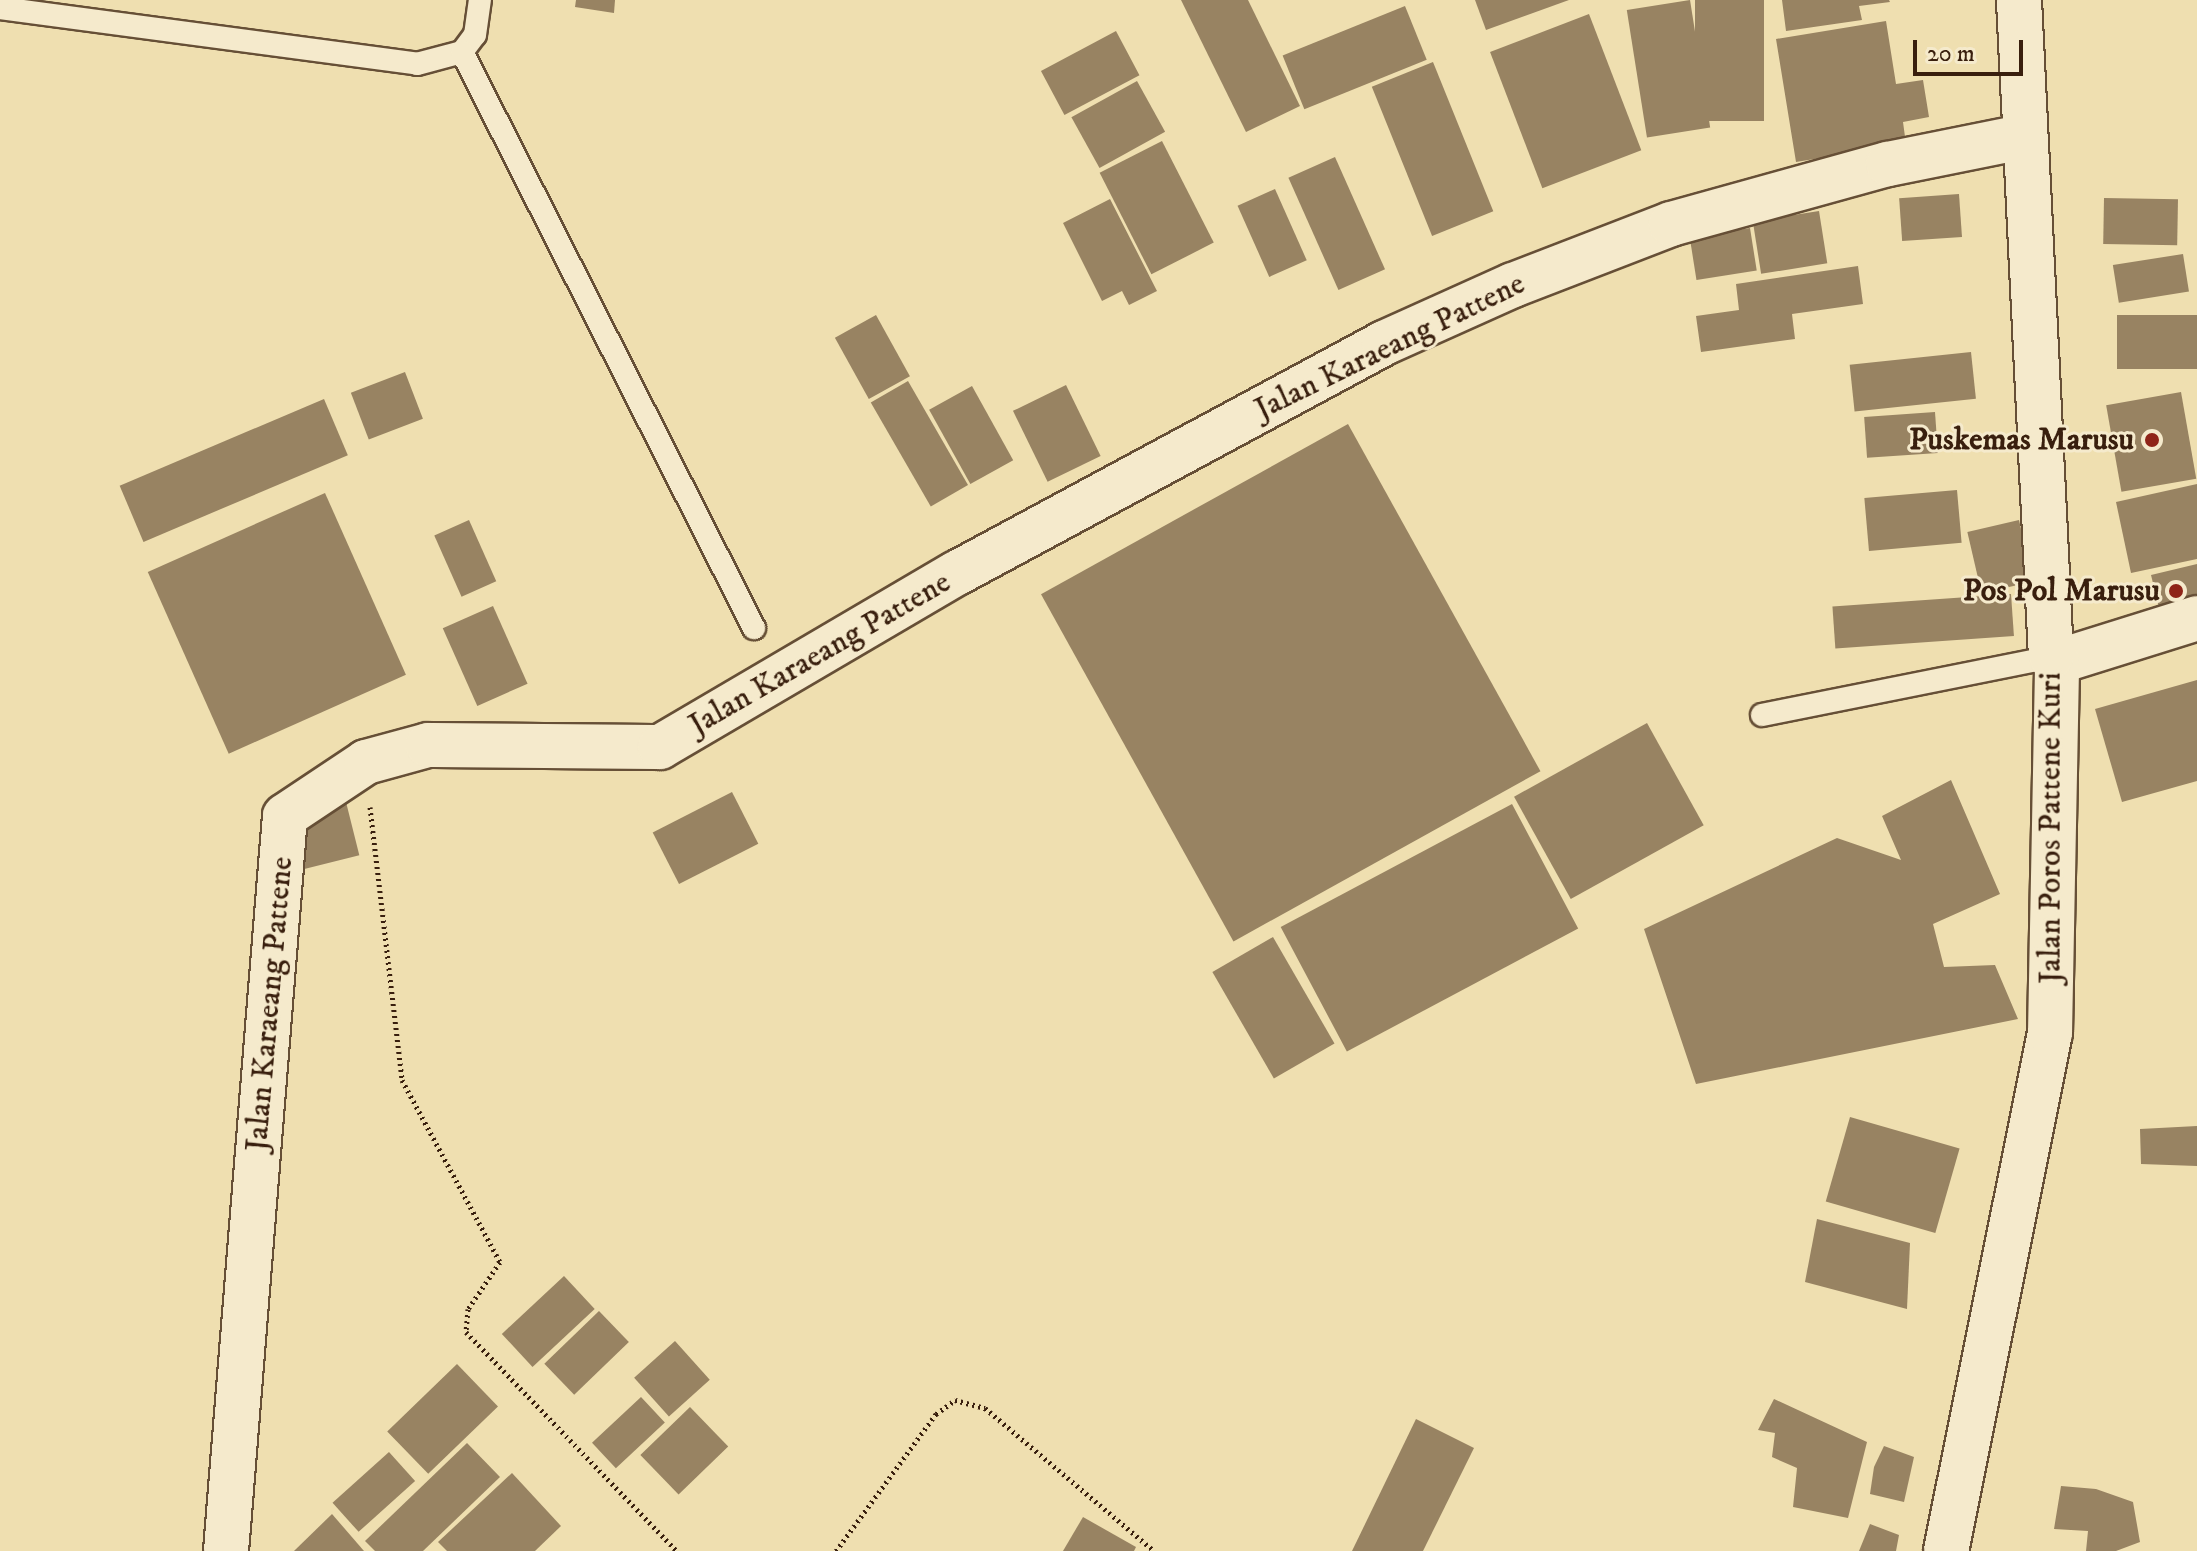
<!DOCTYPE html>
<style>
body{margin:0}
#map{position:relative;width:2197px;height:1551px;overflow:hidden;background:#efdfb0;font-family:"IM FELL DW Pica",serif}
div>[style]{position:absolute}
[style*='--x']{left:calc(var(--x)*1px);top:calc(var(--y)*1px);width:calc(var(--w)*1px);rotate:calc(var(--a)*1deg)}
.building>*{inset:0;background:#988362;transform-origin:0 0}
.path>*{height:5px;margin-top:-2.5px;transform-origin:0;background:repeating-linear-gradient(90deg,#391f0e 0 2px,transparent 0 6px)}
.roads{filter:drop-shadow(2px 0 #664f36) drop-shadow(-2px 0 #664f36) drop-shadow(0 2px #664f36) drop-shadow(0 -2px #664f36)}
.lane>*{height:22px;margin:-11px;padding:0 11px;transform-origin:11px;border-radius:11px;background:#f5eacc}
.street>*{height:44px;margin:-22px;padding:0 22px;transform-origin:22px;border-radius:22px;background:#f5eacc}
.secondary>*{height:44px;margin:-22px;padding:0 22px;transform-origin:22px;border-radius:22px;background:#f5eacc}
.dots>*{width:22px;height:22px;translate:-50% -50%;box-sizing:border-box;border:4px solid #f5eacc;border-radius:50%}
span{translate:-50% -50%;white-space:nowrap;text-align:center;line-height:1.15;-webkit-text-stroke:6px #f5eacc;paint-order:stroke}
.street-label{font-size:32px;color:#391f0e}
.poi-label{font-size:32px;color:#391f0e;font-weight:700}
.right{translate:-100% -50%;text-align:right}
.scale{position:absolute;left:1913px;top:40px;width:110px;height:36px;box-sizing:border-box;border:4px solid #391f0e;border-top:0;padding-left:10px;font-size:24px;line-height:28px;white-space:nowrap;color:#391f0e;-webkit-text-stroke:6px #f5eacc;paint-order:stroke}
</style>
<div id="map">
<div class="building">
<i style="clip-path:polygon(576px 0,615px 0,614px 13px,575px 7px)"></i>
<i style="clip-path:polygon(1181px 0,1248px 0,1300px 106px,1246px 132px)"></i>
<i style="clip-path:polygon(1475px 0,1569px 0,1486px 30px)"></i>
<i style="left:1690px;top:0;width:129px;height:64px;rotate:81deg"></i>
<i style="left:1695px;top:0;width:69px;height:121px"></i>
<i style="clip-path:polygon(1782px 0,1889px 0,1890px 2px,1859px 6px,1862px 20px,1786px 31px)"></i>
<i style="left:1405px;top:6px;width:58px;height:132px;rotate:68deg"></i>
<i style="left:1589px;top:14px;width:146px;height:106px;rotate:69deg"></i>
<i style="clip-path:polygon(1886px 21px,1896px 84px,1923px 80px,1929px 117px,1903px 122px,1906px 144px,1796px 162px,1776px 39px)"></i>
<i style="left:1116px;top:31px;width:50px;height:85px;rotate:62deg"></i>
<i style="left:1433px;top:62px;width:161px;height:66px;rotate:68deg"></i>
<i style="left:1137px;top:81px;width:58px;height:75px;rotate:61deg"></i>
<i style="left:1162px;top:141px;width:114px;height:70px;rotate:63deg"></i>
<i style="left:1335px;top:157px;width:123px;height:51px;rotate:66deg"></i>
<i style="left:1275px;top:189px;width:78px;height:41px;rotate:66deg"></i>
<i style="left:1959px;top:194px;width:43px;height:60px;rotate:86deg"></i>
<i style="left:2104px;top:198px;width:74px;height:46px;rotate:1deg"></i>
<i style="clip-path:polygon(1110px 199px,1157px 291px,1129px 305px,1122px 291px,1102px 301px,1063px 223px)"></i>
<i style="left:1819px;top:211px;width:53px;height:67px;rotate:81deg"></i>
<i style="left:1750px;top:228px;width:43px;height:61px;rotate:81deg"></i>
<i style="left:2183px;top:254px;width:38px;height:71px;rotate:81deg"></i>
<i style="clip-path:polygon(1858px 266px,1863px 304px,1792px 314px,1795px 339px,1701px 352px,1696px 316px,1739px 310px,1736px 284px)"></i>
<i style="left:876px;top:315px;width:70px;height:47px;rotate:61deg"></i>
<i style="left:2197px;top:315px;width:54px;height:80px;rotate:90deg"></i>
<i style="left:1971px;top:352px;width:47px;height:122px;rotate:84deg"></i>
<i style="left:405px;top:372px;width:50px;height:58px;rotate:69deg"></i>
<i style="left:908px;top:381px;width:120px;height:43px;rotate:60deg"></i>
<i style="left:1066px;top:385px;width:79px;height:59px;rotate:64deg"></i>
<i style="left:972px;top:386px;width:85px;height:49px;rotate:61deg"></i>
<i style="left:2181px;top:392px;width:88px;height:76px;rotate:80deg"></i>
<i style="left:324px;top:399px;width:61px;height:222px;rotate:67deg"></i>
<i style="left:1935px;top:412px;width:41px;height:71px;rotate:86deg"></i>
<i style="left:1348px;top:424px;width:397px;height:351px;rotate:61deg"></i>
<i style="clip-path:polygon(2197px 484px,2197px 559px,2131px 573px,2116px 502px)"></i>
<i style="left:1957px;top:490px;width:53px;height:93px;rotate:85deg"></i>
<i style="left:325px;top:493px;width:199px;height:194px;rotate:66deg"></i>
<i style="left:469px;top:520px;width:67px;height:38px;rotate:66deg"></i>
<i style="left:2019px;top:520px;width:63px;height:53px;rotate:77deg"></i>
<i style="clip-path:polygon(2197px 564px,2197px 607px,2161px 616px,2151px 575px)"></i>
<i style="left:2011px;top:594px;width:42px;height:179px;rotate:86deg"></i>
<i style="left:493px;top:606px;width:85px;height:55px;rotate:66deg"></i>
<i style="clip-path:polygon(2197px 680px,2197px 781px,2122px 802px,2095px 709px)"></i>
<i style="left:1647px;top:723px;width:117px;height:152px;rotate:61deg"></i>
<i style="clip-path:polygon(1951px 780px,2000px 894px,1933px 924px,1944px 967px,1995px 965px,2018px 1019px,1696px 1084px,1644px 929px,1837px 838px,1901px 860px,1882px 816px)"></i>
<i style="left:732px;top:792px;width:58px;height:89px;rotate:63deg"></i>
<i style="left:346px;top:802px;width:55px;height:67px;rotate:76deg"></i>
<i style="left:1512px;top:804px;width:141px;height:262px;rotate:62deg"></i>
<i style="left:1273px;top:937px;width:123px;height:70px;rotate:60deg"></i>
<i style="left:1850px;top:1117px;width:114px;height:88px;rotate:16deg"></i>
<i style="clip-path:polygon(2197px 1126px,2197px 1166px,2141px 1164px,2140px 1129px)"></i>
<i style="clip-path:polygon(1817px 1219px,1910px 1243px,1907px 1309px,1805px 1282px)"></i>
<i style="left:564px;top:1276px;width:45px;height:85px;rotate:47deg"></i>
<i style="left:599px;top:1311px;width:43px;height:76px;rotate:46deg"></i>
<i style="left:675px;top:1341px;width:52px;height:55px;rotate:48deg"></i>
<i style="left:457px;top:1364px;width:59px;height:97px;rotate:46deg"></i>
<i style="left:641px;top:1397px;width:35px;height:67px;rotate:47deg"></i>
<i style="clip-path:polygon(1774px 1399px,1867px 1442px,1848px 1518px,1793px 1507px,1797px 1468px,1772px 1457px,1775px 1433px,1758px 1430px)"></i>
<i style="left:690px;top:1407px;width:55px;height:69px;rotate:46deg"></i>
<i style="clip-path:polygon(1416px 1419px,1474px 1448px,1423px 1551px,1352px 1551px)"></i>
<i style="clip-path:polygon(467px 1443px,500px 1477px,423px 1551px,375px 1551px,365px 1541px)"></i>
<i style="clip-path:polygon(1884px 1446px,1914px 1457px,1904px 1502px,1870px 1494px,1874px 1467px)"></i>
<i style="left:389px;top:1452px;width:39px;height:76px;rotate:48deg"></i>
<i style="clip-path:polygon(512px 1473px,561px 1526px,535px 1551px,447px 1551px,438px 1542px)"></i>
<i style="clip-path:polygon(2061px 1486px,2096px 1489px,2133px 1502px,2140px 1542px,2116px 1551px,2086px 1551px,2088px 1531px,2054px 1529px)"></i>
<i style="clip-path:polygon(332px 1514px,364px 1551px,294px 1551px)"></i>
<i style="clip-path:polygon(1083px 1517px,1136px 1547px,1134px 1551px,1063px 1551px)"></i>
<i style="clip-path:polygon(1870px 1524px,1899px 1535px,1896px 1551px,1859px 1551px)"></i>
</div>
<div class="path">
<i style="--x:370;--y:807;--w:275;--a:83.3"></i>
<i style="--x:402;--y:1080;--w:207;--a:61.7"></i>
<i style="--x:500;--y:1262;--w:57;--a:124.2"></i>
<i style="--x:468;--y:1309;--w:23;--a:95"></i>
<i style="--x:466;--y:1332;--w:304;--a:46.1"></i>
<i style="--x:836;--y:1551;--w:170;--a:-53.9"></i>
<i style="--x:936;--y:1414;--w:24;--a:-36"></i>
<i style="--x:955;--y:1400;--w:31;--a:15"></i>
<i style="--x:985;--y:1408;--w:221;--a:40.2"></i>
</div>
<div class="roads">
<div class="lane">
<i style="--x:0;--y:8;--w:421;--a:7.6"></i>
<i style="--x:417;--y:64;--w:47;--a:-14.9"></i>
<i style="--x:462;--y:52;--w:21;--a:-53"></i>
<i style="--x:475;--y:35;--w:35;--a:-82"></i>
<i style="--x:462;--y:52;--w:646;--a:63.12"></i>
<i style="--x:1762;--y:715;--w:295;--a:-11.3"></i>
</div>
<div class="street">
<i style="--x:2057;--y:662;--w:147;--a:-17.4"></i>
<i style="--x:226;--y:1551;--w:737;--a:-85.41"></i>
<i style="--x:285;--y:816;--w:97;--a:-33.7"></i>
<i style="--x:366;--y:762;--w:64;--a:-15.3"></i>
<i style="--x:428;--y:745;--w:232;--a:0.5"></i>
<i style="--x:660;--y:747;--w:344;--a:-30.4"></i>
<i style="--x:957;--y:573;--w:485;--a:-28.3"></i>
<i style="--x:1384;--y:343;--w:141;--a:-24.2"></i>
<i style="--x:1513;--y:285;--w:169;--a:-21.1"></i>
<i style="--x:1671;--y:224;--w:225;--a:-15.5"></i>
<i style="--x:1888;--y:164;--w:137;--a:-11.4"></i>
</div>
<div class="secondary">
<i style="--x:1946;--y:1551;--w:528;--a:-78.65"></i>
<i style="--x:2050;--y:1033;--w:371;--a:-88.9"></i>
<i style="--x:2057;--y:662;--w:8;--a:-140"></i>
<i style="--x:2051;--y:657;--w:658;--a:-92.79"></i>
</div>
</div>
<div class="dots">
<i style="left:2152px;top:440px;background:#8f2418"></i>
<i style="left:2176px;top:591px;background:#8f2418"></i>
</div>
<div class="street-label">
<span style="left:1390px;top:347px;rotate:-26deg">Jalan Karaeang Pattene</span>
<span style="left:820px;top:654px;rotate:-30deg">Jalan Karaeang Pattene</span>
<span style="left:2051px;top:828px;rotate:-90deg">Jalan Poros Pattene Kuri</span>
<span style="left:270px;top:1004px;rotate:-85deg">Jalan Karaeang Pattene</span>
</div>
<div class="poi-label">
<span class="right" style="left:2134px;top:440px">Puskemas Marusu</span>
<span class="right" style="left:2160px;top:591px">Pos Pol Marusu</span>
</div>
<div class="scale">20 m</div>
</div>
